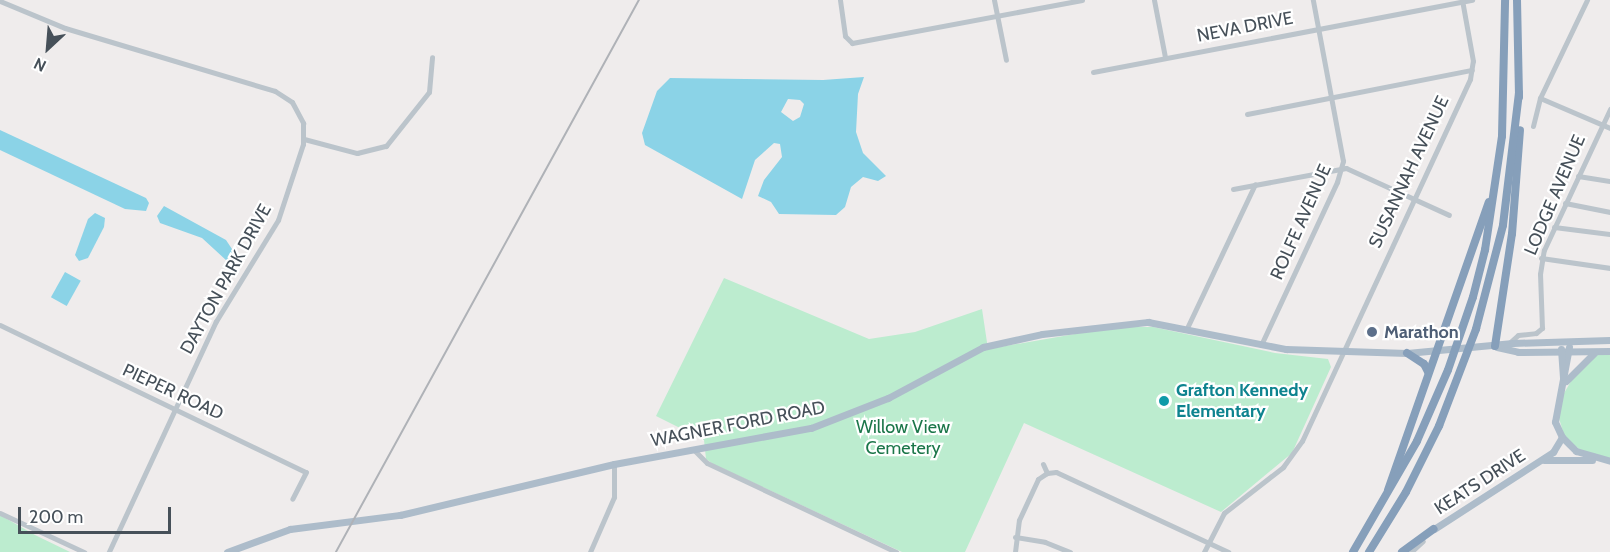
<!DOCTYPE html>
<style>
body{margin:0}
#map{position:relative;width:1610px;height:552px;overflow:hidden;background:#efecec;font-family:Cabin,sans-serif}
div>[style]{position:absolute}
[style*='--x']{left:calc(var(--x)*1px);top:calc(var(--y)*1px);width:calc(var(--w)*1px);rotate:calc(var(--a)*1deg)}
.green>*{inset:0;background:#bceccf}
.water>*{inset:0;background:#8bd3e7;transform-origin:0 0}
.minor>*{height:5px;margin:-2.5px;padding:0 2.5px;transform-origin:2.5px;border-radius:2.5px;background:#bbc4cb}
.major>*{height:7px;margin:-3.5px;padding:0 3.5px;transform-origin:3.5px;border-radius:3.5px;background:#adbcca}
.highway>*{height:8px;margin:-4px;padding:0 4px;transform-origin:4px;border-radius:4px;background:#869fba}
.rail>*{height:1.5px;margin:-0.75px;padding:0 0.75px;transform-origin:0.75px;border-radius:0.75px;background:#afb2b7}
.dots>*{width:16px;height:16px;translate:-50% -50%;box-sizing:border-box;border:3px solid #fff;border-radius:50%}
span{translate:-50% -50%;white-space:nowrap;text-align:center;line-height:1.15;-webkit-text-stroke:4.5px #fff;paint-order:stroke}
.street-label{font-size:18px;color:#465059}
.service-label{font-size:18px;color:#4e5e75;font-weight:700}
.left{translate:0 -50%;text-align:left}
.culture-label{font-size:18px;color:#0d838f;font-weight:700}
.park-label{font-size:18px;color:#1b7649}
.north{position:absolute;left:18px;top:18px;width:60px;height:60px;-webkit-text-stroke:4px #fff;paint-order:stroke;rotate:206deg;font-size:16px;font-weight:700;line-height:24px;text-align:center;color:#465059}
.north::after{content:'';display:block;margin:auto;width:21px;height:27px;background:#465059;clip-path:polygon(50% 0,100% 100%,50% 72%,0 100%)}
.scale{position:absolute;left:18px;top:507px;width:153px;height:27px;box-sizing:border-box;border:3px solid #465059;border-top:0;padding-left:8px;font-size:18px;line-height:21px;white-space:nowrap;color:#465059;-webkit-text-stroke:4px #fff;paint-order:stroke}
</style>
<div id="map">
<div class="green">
<i style="clip-path:polygon(724px 278px,869px 339px,915px 332px,982px 309px,988px 349px,1115px 327px,1153px 327px,1275px 353px,1328px 359px,1331px 367px,1292px 453px,1221px 512px,1024px 423px,965px 552px,902px 552px,713px 464px,706px 459px,704px 440px,656px 416px)"></i>
<i style="clip-path:polygon(1610px 353px,1610px 458px,1583px 452px,1565px 438px,1558px 415px,1560px 400px,1577px 371px,1596px 354px)"></i>
<i style="clip-path:polygon(0 515px,35px 535px,70px 552px,0 552px)"></i>
</div>
<div class="water">
<i style="clip-path:polygon(evenodd,864px 77px,858px 94px,856px 132px,863px 153px,886px 176px,878px 181px,863px 177px,851px 187px,845px 207px,836px 215px,779px 214px,771px 202px,758px 196px,764px 180px,782px 157px,780px 144px,774px 143px,755px 160px,742px 199px,645px 145px,642px 133px,657px 91px,670px 78px,823px 80px,864px 77px,788px 99px,800px 100px,804px 104px,800px 117px,793px 121px,781px 112px,788px 99px)"></i>
<i style="clip-path:polygon(0 130px,146px 198px,149px 203px,146px 211px,125px 209px,0 150px)"></i>
<i style="clip-path:polygon(164px 206px,226px 240px,234px 252px,232px 260px,227px 261px,202px 238px,160px 223px,157px 216px)"></i>
<i style="clip-path:polygon(95px 213px,105px 218px,104px 227px,88px 258px,79px 261px,75px 255px,88px 219px)"></i>
<i style="left:65px;top:272px;width:18px;height:29px;rotate:29deg"></i>
</div>
<div class="minor">
<i style="--x:840;--y:0;--w:36;--a:82"></i>
<i style="--x:845;--y:36;--w:10;--a:45"></i>
<i style="--x:852;--y:43;--w:234;--a:-10.6"></i>
<i style="--x:994;--y:0;--w:61;--a:78.7"></i>
<i style="--x:1154;--y:0;--w:58;--a:79.1"></i>
<i style="--x:0;--y:1;--w:70;--a:22.6"></i>
<i style="--x:65;--y:28;--w:219;--a:16.7"></i>
<i style="--x:275;--y:91;--w:20;--a:33"></i>
<i style="--x:292;--y:102;--w:24;--a:62"></i>
<i style="--x:303;--y:123;--w:21;--a:90"></i>
<i style="--x:303;--y:144;--w:80;--a:108.2"></i>
<i style="--x:278;--y:220;--w:119;--a:121.5"></i>
<i style="--x:216;--y:321;--w:255;--a:114.9"></i>
<i style="--x:1093;--y:72;--w:386;--a:-10.8"></i>
<i style="--x:1540;--y:98;--w:76;--a:23.2"></i>
<i style="--x:1247;--y:114;--w:229;--a:-11.1"></i>
<i style="--x:1533;--y:126;--w:29;--a:-76"></i>
<i style="--x:1540;--y:98;--w:109;--a:-64.4"></i>
<i style="--x:304;--y:139;--w:55;--a:14.8"></i>
<i style="--x:357;--y:153;--w:30;--a:-14"></i>
<i style="--x:386;--y:146;--w:69;--a:-51.5"></i>
<i style="--x:429;--y:92;--w:35;--a:-85"></i>
<i style="--x:1578;--y:176;--w:32;--a:9"></i>
<i style="--x:1233;--y:189;--w:115;--a:-10.5"></i>
<i style="--x:1346;--y:168;--w:113;--a:24.5"></i>
<i style="--x:1565;--y:203;--w:46;--a:11.3"></i>
<i style="--x:1554;--y:227;--w:56;--a:7.1"></i>
<i style="--x:1541;--y:258;--w:70;--a:8.2"></i>
<i style="--x:0;--y:325;--w:339;--a:25.7"></i>
<i style="--x:306;--y:472;--w:30;--a:117"></i>
<i style="--x:1187;--y:328;--w:159;--a:-64.7"></i>
<i style="--x:1508;--y:344;--w:13;--a:-42"></i>
<i style="--x:1518;--y:335;--w:18;--a:-6"></i>
<i style="--x:1536;--y:333;--w:8;--a:-40"></i>
<i style="--x:1542;--y:328;--w:54;--a:-92.1"></i>
<i style="--x:1540;--y:274;--w:24;--a:-81"></i>
<i style="--x:1544;--y:250;--w:156;--a:-64.9"></i>
<i style="--x:1261;--y:345;--w:180;--a:-65"></i>
<i style="--x:1337;--y:182;--w:22;--a:-74"></i>
<i style="--x:1343;--y:161;--w:164;--a:-100.6"></i>
<i style="--x:694;--y:450;--w:18;--a:45"></i>
<i style="--x:707;--y:463;--w:209;--a:25.2"></i>
<i style="--x:1043;--y:464;--w:10;--a:66"></i>
<i style="--x:1047;--y:473;--w:9;--a:-6"></i>
<i style="--x:1056;--y:472;--w:190;--a:24.9"></i>
<i style="--x:0;--y:513;--w:93;--a:24.9"></i>
<i style="--x:1015;--y:537;--w:30;--a:9"></i>
<i style="--x:1045;--y:542;--w:27;--a:22"></i>
<i style="--x:590;--y:552;--w:60;--a:-66.4"></i>
<i style="--x:614;--y:497;--w:33;--a:-90"></i>
<i style="--x:1015;--y:552;--w:32;--a:-83"></i>
<i style="--x:1019;--y:520;--w:45;--a:-65.1"></i>
<i style="--x:1038;--y:479;--w:11;--a:-34"></i>
<i style="--x:1204;--y:552;--w:44;--a:-62.9"></i>
<i style="--x:1224;--y:513;--w:75;--a:-37.9"></i>
<i style="--x:1283;--y:467;--w:32;--a:-54"></i>
<i style="--x:1302;--y:441;--w:399;--a:-65.1"></i>
<i style="--x:1470;--y:79;--w:18;--a:-81"></i>
<i style="--x:1473;--y:61;--w:62;--a:-100.2"></i>
<i style="--x:1411;--y:552;--w:16;--a:-43"></i>
</div>
<div class="major">
<i style="--x:1497;--y:347;--w:22;--a:13"></i>
<i style="--x:1518;--y:352;--w:92;--a:-0.6"></i>
<i style="--x:1569;--y:347;--w:76;--a:100.6"></i>
<i style="--x:1555;--y:422;--w:17;--a:65"></i>
<i style="--x:1562;--y:437;--w:20;--a:45"></i>
<i style="--x:1576;--y:451;--w:35;--a:16"></i>
<i style="--x:1561;--y:349;--w:28;--a:86"></i>
<i style="--x:1566;--y:381;--w:40;--a:-45"></i>
<i style="--x:1544;--y:460;--w:48;--a:0"></i>
<i style="--x:1434;--y:529;--w:142;--a:-32.9"></i>
<i style="--x:1553;--y:452;--w:17;--a:-59"></i>
<i style="--x:227;--y:552;--w:67;--a:-20.1"></i>
<i style="--x:290;--y:529;--w:111;--a:-7.3"></i>
<i style="--x:400;--y:515;--w:220;--a:-13.4"></i>
<i style="--x:614;--y:464;--w:200;--a:-10.4"></i>
<i style="--x:811;--y:428;--w:83;--a:-21.3"></i>
<i style="--x:888;--y:398;--w:108;--a:-28.2"></i>
<i style="--x:983;--y:347;--w:60;--a:-12.4"></i>
<i style="--x:1042;--y:334;--w:107;--a:-6.5"></i>
<i style="--x:1148;--y:322;--w:141;--a:11.1"></i>
<i style="--x:1286;--y:349;--w:121;--a:1.9"></i>
<i style="--x:1407;--y:353;--w:106;--a:-5.4"></i>
<i style="--x:1513;--y:343;--w:97;--a:-1.8"></i>
</div>
<div class="highway">
<i style="--x:1517;--y:0;--w:97;--a:88.8"></i>
<i style="--x:1495;--y:346;--w:113;--a:-81.4"></i>
<i style="--x:1512;--y:234;--w:104;--a:-85.6"></i>
<i style="--x:1407;--y:353;--w:20;--a:33"></i>
<i style="--x:1424;--y:364;--w:9;--a:63"></i>
<i style="--x:1388;--y:490;--w:305;--a:-70.7"></i>
<i style="--x:1353;--y:552;--w:128;--a:-60"></i>
<i style="--x:1417;--y:441;--w:77;--a:-66.4"></i>
<i style="--x:1448;--y:370;--w:77;--a:-71.1"></i>
<i style="--x:1473;--y:297;--w:49;--a:-75.7"></i>
<i style="--x:1485;--y:250;--w:115;--a:-81.5"></i>
<i style="--x:1502;--y:136;--w:136;--a:-88.7"></i>
<i style="--x:1369;--y:552;--w:70;--a:-58.3"></i>
<i style="--x:1406;--y:492;--w:74;--a:-63.4"></i>
<i style="--x:1439;--y:426;--w:104;--a:-69.1"></i>
<i style="--x:1476;--y:329;--w:107;--a:-75.4"></i>
<i style="--x:1503;--y:225;--w:133;--a:-83.1"></i>
<i style="--x:1402;--y:552;--w:39;--a:-36"></i>
</div>
<div class="rail">
<i style="--x:336;--y:552;--w:630;--a:-61.24"></i>
</div>
<div class="dots">
<i style="left:1372px;top:332px;background:#5c6f8a"></i>
<i style="left:1164px;top:401px;background:#0f9aa8"></i>
</div>
<div class="street-label">
<span style="left:1245px;top:27px;rotate:-11deg">NEVA DRIVE</span>
<span style="left:1409px;top:172px;rotate:-65deg">SUSANNAH AVENUE</span>
<span style="left:1555px;top:195px;rotate:-67deg">LODGE AVENUE</span>
<span style="left:1301px;top:222px;rotate:-66deg">ROLFE AVENUE</span>
<span style="left:226px;top:279px;rotate:-61deg">DAYTON PARK DRIVE</span>
<span style="left:173px;top:392px;rotate:25deg">PIEPER ROAD</span>
<span style="left:738px;top:424px;rotate:-11deg">WAGNER FORD ROAD</span>
<span style="left:1480px;top:482px;rotate:-33deg">KEATS DRIVE</span>
</div>
<div class="service-label">
<span class="left" style="left:1384px;top:332px">Marathon</span>
</div>
<div class="culture-label">
<span class="left" style="left:1176px;top:401px">Grafton Kennedy<br>Elementary</span>
</div>
<div class="park-label">
<span style="left:903px;top:438px">Willow View<br>Cemetery</span>
</div>
<div class="north">N</div>
<div class="scale">200 m</div>
</div>
